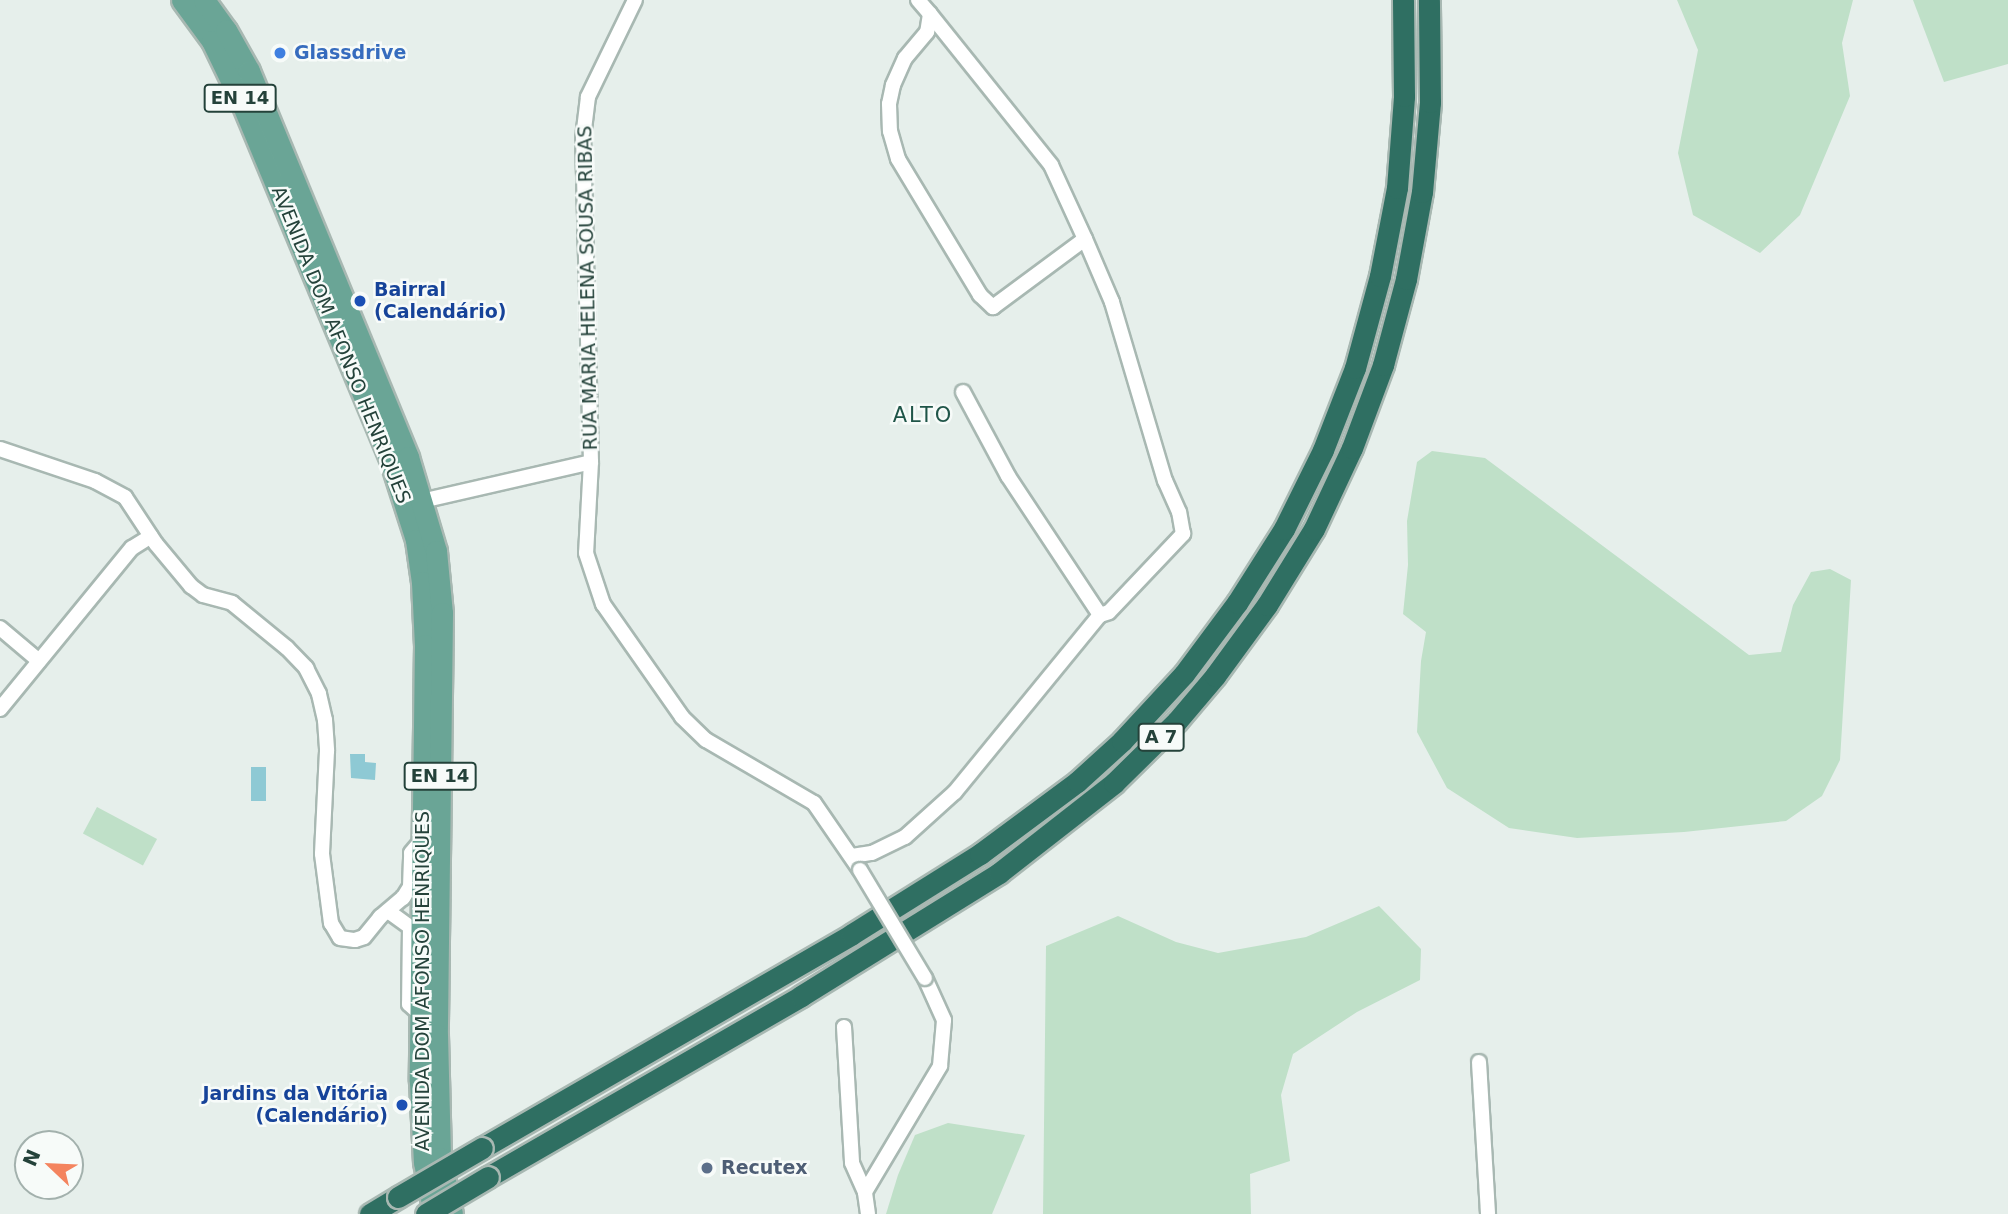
<!DOCTYPE html>
<meta charset="utf-8">
<style>
body{margin:0}
#map{position:relative;width:2008px;height:1214px;overflow:hidden;background:#e6efeb;font-family:"DejaVu Sans",sans-serif}
div>[style]{position:absolute}
[style*='--x']{left:calc(var(--x)*1px);top:calc(var(--y)*1px);width:calc(var(--w)*1px);rotate:calc(var(--a)*1deg)}
.green>*{inset:0;background:#bfe0c8;transform-origin:0 0}
.water>*{inset:0;background:#8ec9d4;transform-origin:0 0}
.roads{filter:drop-shadow(2px 0 #a8b8b2) drop-shadow(-2px 0 #a8b8b2) drop-shadow(0 2px #a8b8b2) drop-shadow(0 -2px #a8b8b2)}
.minor>*{height:14px;margin:-7px;padding:0 7px;transform-origin:7px;border-radius:7px;background:#fff}
.primary>*{height:21px;margin:-10.5px;padding:0 10.5px;transform-origin:10.5px;border-radius:10.5px;background:#6aa596}
.motorway>*{height:21px;margin:-10.5px;padding:0 10.5px;transform-origin:10.5px;border-radius:10.5px;background:#2f6f62}
.bridges{filter:drop-shadow(2px 0 #a8b8b2) drop-shadow(-2px 0 #a8b8b2) drop-shadow(0 2px #a8b8b2) drop-shadow(0 -2px #a8b8b2)}
.minor-bridge>*{height:14px;margin:-7px;padding:0 7px;transform-origin:7px;border-radius:7px;background:#fff}
.motorway-bridge>*{height:21px;margin:-10.5px;padding:0 10.5px;transform-origin:10.5px;border-radius:10.5px;background:#2f6f62}
.dots>*{width:19px;height:19px;translate:-50% -50%;box-sizing:border-box;border:4px solid #f7fbf9;border-radius:50%}
span{translate:-50% -50%;white-space:nowrap;text-align:center;line-height:1.15;-webkit-text-stroke:5px #f7fbf9;paint-order:stroke}
.shield-label span{padding:2px 5px;background:#f7fbf9;border:2px solid;border-radius:5px;-webkit-text-stroke-width:0}
.shield-label{font-size:18px;color:#24423a;font-weight:700}
.shop-label{font-size:19px;color:#366cbe;font-weight:700}
.left{translate:0 -50%;text-align:left}
.street-label{font-size:19px;color:#24423a}
.transit-label{font-size:19px;color:#164399;font-weight:700}
.right{translate:-100% -50%;text-align:right}
.service-label{font-size:19px;color:#4e5e75;font-weight:700}
.neighbourhood-label{font-size:21px;color:#1f5548;letter-spacing:2px}
.north{position:absolute;left:14px;top:1130px;width:70px;height:70px;box-sizing:border-box;background:#f7fbf9;border:2px solid #a3b1ad;border-radius:50%;rotate:293deg;font-size:19px;font-weight:700;line-height:28px;text-align:center;color:#24423a}
.north::after{content:'';display:block;margin:auto;width:24px;height:32px;background:#f4845f;clip-path:polygon(50% 0,100% 100%,50% 72%,0 100%)}
</style>
<div id="map">
<div class="green">
<i style="clip-path:polygon(1677px 0,1853px 0,1842px 43px,1850px 96px,1800px 215px,1760px 253px,1693px 215px,1678px 153px,1698px 50px)"></i>
<i style="clip-path:polygon(1913px 0,2008px 0,2008px 64px,1944px 82px)"></i>
<i style="clip-path:polygon(1432px 451px,1485px 458px,1749px 655px,1781px 652px,1793px 605px,1811px 572px,1830px 569px,1851px 580px,1840px 760px,1822px 796px,1786px 821px,1684px 832px,1577px 838px,1509px 828px,1447px 788px,1417px 732px,1421px 661px,1426px 632px,1403px 614px,1408px 565px,1407px 521px,1417px 462px)"></i>
<i style="left:97px;top:807px;width:68px;height:30px;rotate:28deg"></i>
<i style="clip-path:polygon(1379px 906px,1421px 949px,1420px 980px,1357px 1012px,1293px 1054px,1281px 1095px,1290px 1161px,1250px 1174px,1251px 1214px,1043px 1214px,1046px 946px,1118px 916px,1176px 942px,1218px 953px,1306px 937px)"></i>
<i style="clip-path:polygon(948px 1123px,1025px 1135px,992px 1214px,886px 1214px,898px 1175px,915px 1135px)"></i>
</div>
<div class="water">
<i style="clip-path:polygon(350px 754px,365px 754px,365px 762px,376px 763px,375px 780px,351px 778px)"></i>
<i style="left:266px;top:767px;width:34px;height:15px;rotate:90deg"></i>
</div>
<div class="roads">
<div class="minor">
<i style="--x:635;--y:0;--w:108;--a:115.9"></i>
<i style="--x:588;--y:97;--w:38;--a:97"></i>
<i style="--x:583;--y:135;--w:327;--a:88.6"></i>
<i style="--x:591;--y:462;--w:91;--a:93.1"></i>
<i style="--x:586;--y:553;--w:54;--a:71.6"></i>
<i style="--x:603;--y:604;--w:138;--a:55"></i>
<i style="--x:682;--y:717;--w:33;--a:44"></i>
<i style="--x:706;--y:740;--w:125;--a:30.3"></i>
<i style="--x:814;--y:803;--w:81;--a:55.5"></i>
<i style="--x:918;--y:0;--w:18;--a:49"></i>
<i style="--x:930;--y:14;--w:18;--a:99"></i>
<i style="--x:927;--y:32;--w:34;--a:130"></i>
<i style="--x:905;--y:58;--w:30;--a:114"></i>
<i style="--x:893;--y:85;--w:19;--a:102"></i>
<i style="--x:889;--y:104;--w:27;--a:88"></i>
<i style="--x:890;--y:131;--w:29;--a:74"></i>
<i style="--x:898;--y:159;--w:159;--a:58.9"></i>
<i style="--x:980;--y:295;--w:18;--a:43"></i>
<i style="--x:993;--y:307;--w:114;--a:-36.5"></i>
<i style="--x:1085;--y:239;--w:81;--a:-114.7"></i>
<i style="--x:1051;--y:165;--w:193;--a:-128.7"></i>
<i style="--x:963;--y:392;--w:95;--a:61.8"></i>
<i style="--x:1008;--y:476;--w:167;--a:56.5"></i>
<i style="--x:1100;--y:615;--w:9;--a:-18"></i>
<i style="--x:1109;--y:612;--w:108;--a:-46.5"></i>
<i style="--x:1183;--y:534;--w:22;--a:-100"></i>
<i style="--x:1179;--y:512;--w:34;--a:-114"></i>
<i style="--x:1165;--y:481;--w:187;--a:-106.5"></i>
<i style="--x:1112;--y:302;--w:69;--a:-113.2"></i>
<i style="--x:0;--y:449;--w:100;--a:18.6"></i>
<i style="--x:95;--y:481;--w:34;--a:28"></i>
<i style="--x:125;--y:497;--w:56;--a:56.6"></i>
<i style="--x:156;--y:544;--w:55;--a:50.2"></i>
<i style="--x:191;--y:586;--w:15;--a:37"></i>
<i style="--x:203;--y:595;--w:30;--a:15"></i>
<i style="--x:232;--y:603;--w:71;--a:39.3"></i>
<i style="--x:287;--y:648;--w:28;--a:46"></i>
<i style="--x:306;--y:668;--w:29;--a:63"></i>
<i style="--x:319;--y:694;--w:27;--a:77"></i>
<i style="--x:325;--y:720;--w:31;--a:86"></i>
<i style="--x:327;--y:751;--w:103;--a:92.8"></i>
<i style="--x:322;--y:854;--w:70;--a:82.6"></i>
<i style="--x:331;--y:923;--w:17;--a:59"></i>
<i style="--x:340;--y:938;--w:15;--a:8"></i>
<i style="--x:355;--y:940;--w:9;--a:-18"></i>
<i style="--x:364;--y:937;--w:26;--a:-51"></i>
<i style="--x:380;--y:917;--w:30;--a:-40"></i>
<i style="--x:403;--y:898;--w:13;--a:-58"></i>
<i style="--x:410;--y:887;--w:34;--a:-88"></i>
<i style="--x:411;--y:853;--w:17;--a:-50"></i>
<i style="--x:430;--y:499;--w:165;--a:-12.9"></i>
<i style="--x:0;--y:628;--w:51;--a:40.2"></i>
<i style="--x:0;--y:709;--w:208;--a:-50.7"></i>
<i style="--x:132;--y:548;--w:22;--a:-32"></i>
<i style="--x:852;--y:856;--w:20;--a:-9"></i>
<i style="--x:872;--y:853;--w:37;--a:-26"></i>
<i style="--x:905;--y:837;--w:67;--a:-42"></i>
<i style="--x:955;--y:792;--w:229;--a:-50.7"></i>
<i style="--x:388;--y:911;--w:27;--a:36"></i>
<i style="--x:410;--y:927;--w:77;--a:90.7"></i>
<i style="--x:409;--y:1004;--w:15;--a:42"></i>
<i style="--x:844;--y:1027;--w:136;--a:86.6"></i>
<i style="--x:852;--y:1163;--w:32;--a:66"></i>
<i style="--x:1479;--y:1062;--w:152;--a:86.6"></i>
<i style="--x:868;--y:1214;--w:22;--a:-98"></i>
<i style="--x:865;--y:1192;--w:147;--a:-59.2"></i>
<i style="--x:940;--y:1066;--w:46;--a:-85"></i>
<i style="--x:944;--y:1020;--w:46;--a:-114.3"></i>
</div>
<div class="primary">
<i style="--x:182;--y:0;--w:51;--a:53.8"></i>
<i style="--x:212;--y:41;--w:67;--a:64.2"></i>
<i style="--x:241;--y:101;--w:391;--a:67.4"></i>
<i style="--x:391;--y:462;--w:82;--a:72.2"></i>
<i style="--x:416;--y:540;--w:42;--a:81.9"></i>
<i style="--x:422;--y:582;--w:63;--a:87.3"></i>
<i style="--x:425;--y:645;--w:436;--a:90.7"></i>
<i style="--x:420;--y:1081;--w:81;--a:87.2"></i>
<i style="--x:424;--y:1162;--w:53;--a:79.1"></i>
<i style="--x:204;--y:0;--w:37;--a:54"></i>
<i style="--x:226;--y:30;--w:47;--a:60.7"></i>
<i style="--x:249;--y:71;--w:417;--a:67.6"></i>
<i style="--x:408;--y:457;--w:98;--a:73.4"></i>
<i style="--x:436;--y:551;--w:62;--a:84.5"></i>
<i style="--x:442;--y:613;--w:422;--a:90.7"></i>
<i style="--x:437;--y:1035;--w:123;--a:88.6"></i>
<i style="--x:440;--y:1158;--w:57;--a:77.9"></i>
</div>
<div class="motorway">
<i style="--x:482;--y:1148;--w:427;--a:-30"></i>
<i style="--x:852;--y:934;--w:151;--a:-32"></i>
<i style="--x:980;--y:854;--w:121;--a:-36.6"></i>
<i style="--x:1077;--y:782;--w:61;--a:-42.3"></i>
<i style="--x:1122;--y:741;--w:91;--a:-47.2"></i>
<i style="--x:1184;--y:674;--w:89;--a:-53.3"></i>
<i style="--x:1237;--y:603;--w:88;--a:-57.6"></i>
<i style="--x:1284;--y:529;--w:88;--a:-63.7"></i>
<i style="--x:1323;--y:450;--w:88;--a:-68.7"></i>
<i style="--x:1355;--y:368;--w:95;--a:-74.8"></i>
<i style="--x:1380;--y:276;--w:90;--a:-79.1"></i>
<i style="--x:1397;--y:188;--w:92;--a:-85.6"></i>
<i style="--x:1404;--y:96;--w:96;--a:-90.6"></i>
<i style="--x:488;--y:1177;--w:362;--a:-30"></i>
<i style="--x:801;--y:996;--w:233;--a:-31.8"></i>
<i style="--x:999;--y:873;--w:146;--a:-38"></i>
<i style="--x:1114;--y:783;--w:88;--a:-44.5"></i>
<i style="--x:1177;--y:721;--w:59;--a:-49.8"></i>
<i style="--x:1215;--y:676;--w:88;--a:-53.8"></i>
<i style="--x:1267;--y:605;--w:89;--a:-58.3"></i>
<i style="--x:1314;--y:529;--w:89;--a:-64.9"></i>
<i style="--x:1352;--y:448;--w:89;--a:-69.5"></i>
<i style="--x:1383;--y:365;--w:89;--a:-75"></i>
<i style="--x:1406;--y:279;--w:88;--a:-79.6"></i>
<i style="--x:1422;--y:192;--w:90;--a:-84.9"></i>
<i style="--x:1430;--y:102;--w:102;--a:-90.6"></i>
<i style="--x:370;--y:1214;--w:33;--a:-31"></i>
</div>
</div>
<div class="bridges">
<div class="minor-bridge">
<i style="--x:860;--y:870;--w:126;--a:59"></i>
</div>
<div class="motorway-bridge">
<i style="--x:398;--y:1197;--w:97;--a:-30.3"></i>
<i style="--x:426;--y:1214;--w:72;--a:-30.8"></i>
</div>
</div>
<div class="dots">
<i style="left:280px;top:53px;background:#3f7fe0"></i>
<i style="left:360px;top:301px;background:#1a4fb4"></i>
<i style="left:402px;top:1105px;background:#1a4fb4"></i>
<i style="left:707px;top:1168px;background:#5c6f8a"></i>
</div>
<div class="shield-label">
<span style="left:240px;top:98px">EN 14</span>
<span style="left:1161px;top:737px">A 7</span>
<span style="left:440px;top:776px">EN 14</span>
</div>
<div class="shop-label">
<span class="left" style="left:294px;top:53px">Glassdrive</span>
</div>
<div class="street-label">
<span style="left:588px;top:288px;rotate:-91deg">RUA MARIA HELENA SOUSA RIBAS</span>
<span style="left:341px;top:345px;rotate:68deg">AVENIDA DOM AFONSO HENRIQUES</span>
<span style="left:423px;top:981px;rotate:-90deg">AVENIDA DOM AFONSO HENRIQUES</span>
</div>
<div class="transit-label">
<span class="left" style="left:374px;top:301px">Bairral<br>(Calendário)</span>
<span class="right" style="left:388px;top:1105px">Jardins da Vitória<br>(Calendário)</span>
</div>
<div class="service-label">
<span class="left" style="left:721px;top:1168px">Recutex</span>
</div>
<div class="neighbourhood-label">
<span style="left:923px;top:415px">ALTO</span>
</div>
<div class="north">N</div>
</div>
